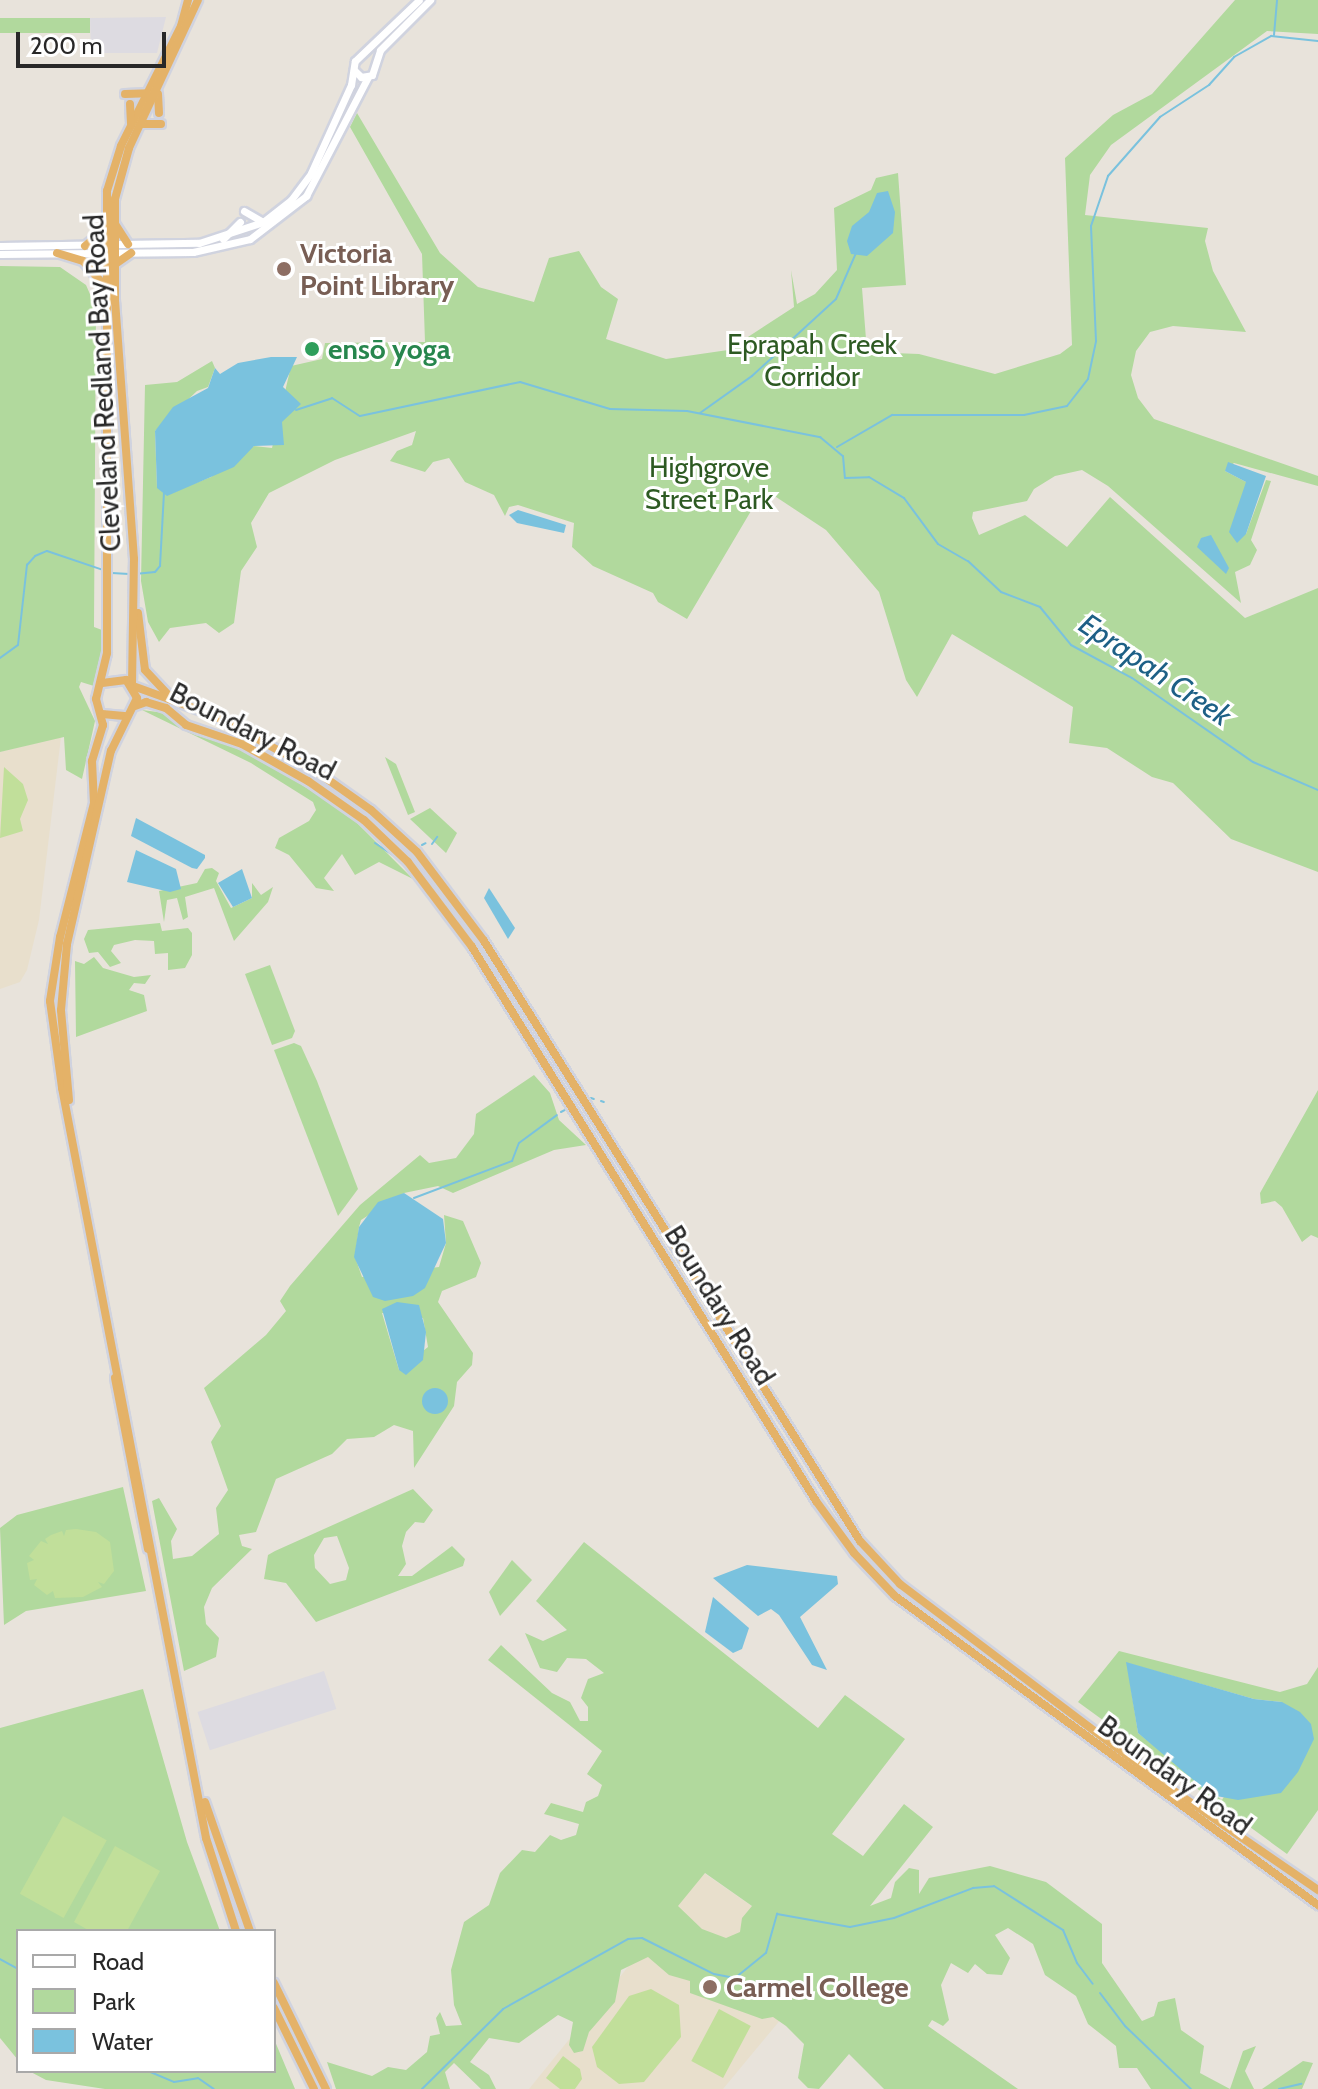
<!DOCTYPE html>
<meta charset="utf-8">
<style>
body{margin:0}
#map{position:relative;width:1318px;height:2089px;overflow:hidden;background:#e8e3db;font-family:Cabin,sans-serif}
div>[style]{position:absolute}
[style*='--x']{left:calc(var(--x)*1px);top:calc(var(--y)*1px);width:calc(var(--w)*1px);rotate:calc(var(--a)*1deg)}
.industrial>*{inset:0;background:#dddbe1;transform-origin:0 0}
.education>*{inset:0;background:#e8dfcc}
.green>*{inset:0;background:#b1d99d;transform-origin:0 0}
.pitch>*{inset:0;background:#c1df9a;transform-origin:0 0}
.water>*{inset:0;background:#7ac2de}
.round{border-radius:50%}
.stream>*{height:2px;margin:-1px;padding:0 1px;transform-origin:1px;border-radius:1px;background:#7ac2de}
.roads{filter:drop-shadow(2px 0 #d0d3df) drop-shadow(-2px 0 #d0d3df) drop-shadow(0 2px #d0d3df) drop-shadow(0 -2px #d0d3df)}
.secondary>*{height:7px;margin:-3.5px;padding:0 3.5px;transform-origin:3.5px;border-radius:3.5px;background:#fff}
.trunk>*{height:8px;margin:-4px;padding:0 4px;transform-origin:4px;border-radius:4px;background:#e4b268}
.dots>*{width:22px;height:22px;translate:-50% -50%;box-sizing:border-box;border:4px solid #fff;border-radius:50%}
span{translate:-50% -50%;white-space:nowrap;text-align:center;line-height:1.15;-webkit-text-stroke:6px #fff;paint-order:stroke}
.education-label{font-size:28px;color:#785e54;font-weight:700}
.left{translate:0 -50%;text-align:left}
.park-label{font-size:28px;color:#2d5a22}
.leisure-label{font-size:28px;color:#27864d;font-weight:700}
.street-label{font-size:28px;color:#282828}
.water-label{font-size:30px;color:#1d6086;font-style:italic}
.legend{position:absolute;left:16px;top:1929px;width:260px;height:144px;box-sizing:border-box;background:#fff;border:2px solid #a9a9a9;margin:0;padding:10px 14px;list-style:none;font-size:24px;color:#282828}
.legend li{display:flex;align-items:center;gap:16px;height:40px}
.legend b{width:40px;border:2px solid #a9a9a9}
.scale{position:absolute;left:16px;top:32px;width:150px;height:36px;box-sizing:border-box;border:4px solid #282828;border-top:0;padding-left:10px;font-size:24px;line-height:28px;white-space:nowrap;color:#282828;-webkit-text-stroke:6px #fff;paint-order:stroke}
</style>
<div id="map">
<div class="industrial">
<i style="clip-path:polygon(166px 17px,157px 53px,91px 53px,90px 18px)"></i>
<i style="left:324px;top:1671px;width:40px;height:133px;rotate:72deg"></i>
</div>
<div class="education">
<i style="clip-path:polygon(61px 737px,39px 920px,27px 970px,20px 982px,0 989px,0 752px)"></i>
<i style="clip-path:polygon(704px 1873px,830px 1960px,723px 2089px,529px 2089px)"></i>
</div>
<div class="green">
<i style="clip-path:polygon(1235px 0,1318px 0,1318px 34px,1267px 31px,1111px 145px,1090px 175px,1085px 215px,1208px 228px,1205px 241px,1213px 271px,1246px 332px,1173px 326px,1150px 332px,1136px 351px,1131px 375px,1138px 398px,1154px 419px,1318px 476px,1318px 486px,1234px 463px,1225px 471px,1246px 482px,1246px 534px,1266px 480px,1271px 481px,1251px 540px,1257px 550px,1250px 565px,1235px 572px,1241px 603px,1108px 486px,1082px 470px,1055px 476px,1034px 489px,1027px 501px,973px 512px,972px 518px,979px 535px,1025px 515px,1067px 547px,1110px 497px,1245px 618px,1318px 588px,1318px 872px,1231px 839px,1173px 783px,1152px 777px,1107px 748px,1069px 743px,1073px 707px,952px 634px,917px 697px,906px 680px,879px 592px,826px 530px,764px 489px,687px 619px,658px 602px,653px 593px,593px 566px,572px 547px,574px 523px,518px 505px,509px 507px,505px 516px,494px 495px,465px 482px,449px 458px,433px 462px,425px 472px,390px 461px,397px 451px,412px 445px,416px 431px,335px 460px,269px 493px,251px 523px,257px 547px,241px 571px,234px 623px,219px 633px,206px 623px,170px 628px,159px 642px,148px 622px,141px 581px,145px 385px,177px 382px,212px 361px,215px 368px,208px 387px,197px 391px,155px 431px,157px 488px,183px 488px,211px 477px,254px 446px,272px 448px,291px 366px,322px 359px,325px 343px,425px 342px,422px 254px,350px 127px,357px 113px,440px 253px,478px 287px,534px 302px,549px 258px,579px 251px,601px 287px,618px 299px,606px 339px,666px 359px,728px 350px,794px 307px,791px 270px,797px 304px,815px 294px,837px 270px,834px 208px,871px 190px,876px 178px,898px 173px,906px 285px,862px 288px,867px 352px,919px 354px,995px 374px,1060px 354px,1072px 345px,1065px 158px,1113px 115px,1152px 94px)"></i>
<i style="left:90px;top:18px;width:15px;height:90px;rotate:90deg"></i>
<i style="clip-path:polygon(0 266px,60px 267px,86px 285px,96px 308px,94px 627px,102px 630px,103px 654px,94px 686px,81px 682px,79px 687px,95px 721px,82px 779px,66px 770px,64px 737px,0 752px)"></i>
<i style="clip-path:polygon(142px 710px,165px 713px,195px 735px,228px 743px,268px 763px,349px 815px,413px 879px,379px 862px,355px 875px,342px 854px,324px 878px,334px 891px,316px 888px,289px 855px,275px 848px,279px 838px,309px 821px,316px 810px,313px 802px,251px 763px)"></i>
<i style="clip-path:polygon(385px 757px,396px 764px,415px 812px,408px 815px)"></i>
<i style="clip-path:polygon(430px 808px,457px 833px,446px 853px,410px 819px)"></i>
<i style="clip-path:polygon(212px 868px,219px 873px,216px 881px,231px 908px,252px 898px,252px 883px,261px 895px,273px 887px,268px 902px,234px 941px,214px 888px,185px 897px,188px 917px,183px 920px,177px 898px,167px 900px,164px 922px,159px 891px,197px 883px,205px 869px)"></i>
<i style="clip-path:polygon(160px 923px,162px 931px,188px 928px,192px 933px,192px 955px,185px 968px,168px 970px,168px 953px,155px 954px,154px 941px,135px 940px,114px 945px,111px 951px,121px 963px,110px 967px,98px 952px,89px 953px,84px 939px,88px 930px)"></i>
<i style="clip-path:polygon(94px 957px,103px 968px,134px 977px,151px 975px,145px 984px,134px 983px,129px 990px,144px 995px,147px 1011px,76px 1037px,75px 961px,84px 964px)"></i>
<i style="clip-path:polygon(270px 965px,295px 1031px,292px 1038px,272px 1045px,245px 974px)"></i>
<i style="clip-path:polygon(294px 1043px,301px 1046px,317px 1081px,358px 1189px,338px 1216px,274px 1050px)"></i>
<i style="clip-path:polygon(evenodd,534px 1075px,550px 1093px,559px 1120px,586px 1145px,554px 1150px,453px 1193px,438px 1186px,404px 1193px,361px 1220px,359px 1227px,355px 1257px,362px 1277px,439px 1267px,446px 1243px,444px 1215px,463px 1221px,481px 1263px,476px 1277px,442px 1291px,438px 1302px,473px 1353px,472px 1365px,457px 1382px,454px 1406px,414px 1468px,413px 1431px,394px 1425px,374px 1437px,347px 1439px,332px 1454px,276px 1479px,256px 1532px,239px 1535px,242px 1546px,252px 1549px,212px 1588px,204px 1607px,206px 1624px,219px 1638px,216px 1657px,184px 1671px,152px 1501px,159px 1498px,177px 1529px,171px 1541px,173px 1559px,192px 1556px,219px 1534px,216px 1508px,228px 1490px,211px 1442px,221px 1426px,204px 1388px,266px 1335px,286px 1311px,280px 1301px,290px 1286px,360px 1205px,420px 1155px,429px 1163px,456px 1158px,474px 1134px,476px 1114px,534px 1075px,382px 1313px,423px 1318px,428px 1347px,399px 1370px,382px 1313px)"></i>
<i style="clip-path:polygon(1318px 1090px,1318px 1238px,1311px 1235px,1302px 1242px,1282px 1207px,1275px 1201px,1261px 1204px,1260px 1193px)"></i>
<i style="clip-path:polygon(123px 1487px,146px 1591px,26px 1611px,4px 1625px,0 1528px,17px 1515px)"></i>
<i style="clip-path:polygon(evenodd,413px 1489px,433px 1510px,424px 1523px,415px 1522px,406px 1532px,402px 1546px,406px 1564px,398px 1576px,412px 1576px,452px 1546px,465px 1559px,463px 1566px,316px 1622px,286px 1583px,264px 1579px,268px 1555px,275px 1551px,413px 1489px,337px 1536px,349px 1568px,346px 1580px,330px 1584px,315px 1568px,314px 1555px,324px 1538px,337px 1536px)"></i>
<i style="clip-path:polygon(evenodd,584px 1542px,818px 1728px,845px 1695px,905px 1739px,832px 1834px,863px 1856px,904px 1804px,933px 1827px,870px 1906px,891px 1898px,895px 1882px,909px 1868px,919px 1870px,919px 1894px,929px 1878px,990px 1866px,1046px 1882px,1102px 1924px,1102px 1963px,1142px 2021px,1154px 2016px,1158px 2002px,1175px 1998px,1181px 2030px,1204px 2046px,1200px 2073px,1230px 2089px,1243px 2051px,1256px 2046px,1245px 2071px,1254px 2089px,1151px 2089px,1137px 2068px,1119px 2068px,1116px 2046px,1088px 2024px,1076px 1996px,1045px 1975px,1033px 1944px,1008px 1928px,995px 1935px,1010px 1958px,1002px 1975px,987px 1974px,975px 1964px,968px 1973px,951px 1963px,941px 1985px,949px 2020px,943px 2026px,932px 2020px,928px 2026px,1018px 2089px,884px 2089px,849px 2054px,819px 2089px,808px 2088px,798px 2078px,804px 2044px,786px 2026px,773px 2017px,762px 2019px,690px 1993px,690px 1981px,669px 1975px,648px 1957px,621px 1970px,615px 2002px,589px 2032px,583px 2051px,574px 2053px,569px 2045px,573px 2022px,558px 2015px,519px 2043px,489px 2038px,470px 2062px,489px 2075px,496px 2089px,481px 2089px,454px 2063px,445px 2072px,450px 2089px,336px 2089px,327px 2062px,372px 2076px,388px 2067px,406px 2070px,427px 2052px,430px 2036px,440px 2034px,436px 2018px,440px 2012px,446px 2026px,462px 2025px,454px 2005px,451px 1970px,464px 1922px,489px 1905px,500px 1873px,522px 1850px,535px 1852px,550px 1835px,561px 1840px,576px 1835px,579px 1824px,544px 1814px,551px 1803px,583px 1812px,586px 1802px,598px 1796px,602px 1785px,587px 1774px,602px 1751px,488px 1660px,501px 1645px,552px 1693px,570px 1702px,580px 1721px,588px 1721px,588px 1707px,581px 1698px,588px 1679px,604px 1673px,586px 1659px,567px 1658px,557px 1672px,540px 1668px,525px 1633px,543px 1641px,567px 1630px,536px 1601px,584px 1542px,705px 1873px,752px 1906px,742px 1918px,740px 1932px,726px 1938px,702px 1929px,678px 1906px,705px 1873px)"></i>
<i style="clip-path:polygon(512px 1560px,532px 1580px,500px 1616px,489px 1592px)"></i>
<i style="clip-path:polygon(evenodd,1119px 1651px,1280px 1692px,1307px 1684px,1318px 1667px,1318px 1810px,1287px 1854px,1078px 1702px,1119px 1651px,1127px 1663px,1254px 1699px,1282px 1702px,1222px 1800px,1138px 1733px,1127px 1663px)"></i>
<i style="clip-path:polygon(143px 1689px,187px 1842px,220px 1931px,18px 1931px,18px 2060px,0 2038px,0 1728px)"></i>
<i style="clip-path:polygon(274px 2039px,295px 2089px,105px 2089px,46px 2080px,29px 2071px,274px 2071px)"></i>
<i style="clip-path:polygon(1303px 2061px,1313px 2063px,1302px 2089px,1262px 2089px)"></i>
</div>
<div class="pitch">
<i style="clip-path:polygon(4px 767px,23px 784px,28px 800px,20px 819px,23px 831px,0 838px)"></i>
<i style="clip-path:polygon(76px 1529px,96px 1532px,110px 1542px,114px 1571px,104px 1584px,98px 1582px,102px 1587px,83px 1597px,55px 1598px,53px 1591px,47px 1595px,34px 1585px,37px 1579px,30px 1580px,27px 1563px,34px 1560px,29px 1556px,41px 1541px,48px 1544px,45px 1539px,51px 1535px,62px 1531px,64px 1536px,66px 1530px)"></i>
<i style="left:63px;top:1816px;width:50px;height:89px;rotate:29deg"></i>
<i style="clip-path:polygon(115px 1846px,160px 1871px,127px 1931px,90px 1931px,74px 1922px)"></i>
<i style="clip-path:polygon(651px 1989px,679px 2005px,681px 2037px,644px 2082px,619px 2084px,597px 2067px,592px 2047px,629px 1996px)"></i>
<i style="left:719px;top:2009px;width:36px;height:59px;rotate:28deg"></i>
<i style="clip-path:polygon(563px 2056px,580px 2069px,582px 2079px,575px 2089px,560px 2089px,546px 2078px)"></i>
</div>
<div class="water">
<i style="clip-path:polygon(888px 191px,895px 212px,893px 233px,867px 256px,851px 254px,847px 241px,852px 226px,869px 212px,877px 193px)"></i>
<i style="clip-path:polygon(271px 357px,297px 357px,283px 387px,301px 404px,282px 422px,284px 445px,254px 446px,234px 467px,167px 496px,157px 488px,155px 431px,173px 407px,208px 388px,215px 368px,220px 374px,238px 363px)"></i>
<i style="clip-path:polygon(1228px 462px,1266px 476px,1246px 534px,1237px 543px,1229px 532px,1246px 482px,1225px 471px)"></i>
<i style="clip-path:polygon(518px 510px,566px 525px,564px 533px,517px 523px,509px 515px)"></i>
<i style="clip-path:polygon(1211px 535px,1229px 568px,1226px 574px,1197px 547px,1201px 538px)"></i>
<i style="clip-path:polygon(136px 818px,205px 855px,205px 858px,197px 869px,192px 868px,131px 836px)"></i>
<i style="clip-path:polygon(136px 850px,176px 869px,181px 889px,170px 892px,127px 882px)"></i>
<i style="clip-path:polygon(242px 869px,252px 898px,233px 907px,218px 883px)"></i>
<i style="clip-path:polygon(489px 888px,515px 928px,508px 939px,484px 898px)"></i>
<i style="clip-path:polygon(404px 1193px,443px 1219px,446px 1243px,425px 1288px,413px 1296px,385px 1301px,373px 1297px,354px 1257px,359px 1227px,378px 1202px)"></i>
<i style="clip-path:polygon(397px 1302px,419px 1305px,426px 1332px,423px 1360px,406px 1375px,399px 1370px,382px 1309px)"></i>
<i class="round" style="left:422px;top:1388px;width:26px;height:26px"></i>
<i style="clip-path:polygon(747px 1565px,837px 1576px,838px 1584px,800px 1617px,827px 1670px,812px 1665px,779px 1615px,771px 1609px,758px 1616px,713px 1578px)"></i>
<i style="clip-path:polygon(713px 1597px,749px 1628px,742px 1649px,733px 1653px,705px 1632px)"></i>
<i style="clip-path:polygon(1126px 1662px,1254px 1699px,1282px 1702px,1300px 1712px,1311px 1724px,1314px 1739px,1298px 1772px,1281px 1793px,1238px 1800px,1211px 1795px,1138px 1733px)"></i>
</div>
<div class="stream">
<i style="--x:1274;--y:35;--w:35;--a:-85"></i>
<i style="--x:296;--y:410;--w:38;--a:-18"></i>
<i style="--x:332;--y:398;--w:33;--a:33"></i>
<i style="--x:360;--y:416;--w:164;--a:-12"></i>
<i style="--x:520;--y:382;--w:94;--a:16.7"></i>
<i style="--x:610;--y:409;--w:77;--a:1.5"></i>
<i style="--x:687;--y:411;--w:136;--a:11.1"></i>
<i style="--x:820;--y:437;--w:30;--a:40"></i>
<i style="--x:843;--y:456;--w:22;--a:85"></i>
<i style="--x:845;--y:478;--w:24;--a:-2"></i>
<i style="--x:869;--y:477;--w:41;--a:31"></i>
<i style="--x:904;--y:498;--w:57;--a:53.5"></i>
<i style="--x:938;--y:544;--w:34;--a:30"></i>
<i style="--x:968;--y:561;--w:45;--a:43.2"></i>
<i style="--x:1001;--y:592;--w:42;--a:21"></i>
<i style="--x:1040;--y:607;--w:49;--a:50.8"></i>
<i style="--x:1071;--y:645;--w:69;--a:28.4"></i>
<i style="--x:1132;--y:678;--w:147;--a:34.8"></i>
<i style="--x:1253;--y:762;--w:71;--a:23.3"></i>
<i style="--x:700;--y:413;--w:64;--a:-35.4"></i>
<i style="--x:752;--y:376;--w:114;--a:-42.5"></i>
<i style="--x:836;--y:299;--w:50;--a:-66.5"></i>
<i style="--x:837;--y:447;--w:64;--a:-30.2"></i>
<i style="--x:892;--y:415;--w:132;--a:0"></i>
<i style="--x:1024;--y:415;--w:44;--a:-11.8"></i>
<i style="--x:1067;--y:406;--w:34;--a:-52"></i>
<i style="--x:1088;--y:379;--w:39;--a:-78"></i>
<i style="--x:1096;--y:341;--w:115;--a:-92.5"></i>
<i style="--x:1091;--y:226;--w:53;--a:-71.2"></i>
<i style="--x:1108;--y:176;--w:79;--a:-48.6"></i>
<i style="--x:1160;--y:117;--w:59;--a:-33.1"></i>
<i style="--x:1209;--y:85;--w:38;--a:-48"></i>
<i style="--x:1234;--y:57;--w:43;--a:-29.6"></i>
<i style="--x:1271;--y:36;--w:47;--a:6.1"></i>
<i style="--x:112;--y:573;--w:17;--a:3"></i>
<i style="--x:135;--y:574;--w:20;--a:-6"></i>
<i style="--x:155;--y:572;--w:8;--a:-50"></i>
<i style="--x:160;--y:566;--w:74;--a:-86.9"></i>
<i style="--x:0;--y:658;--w:22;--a:-36"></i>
<i style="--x:18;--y:645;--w:81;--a:-83.6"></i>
<i style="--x:27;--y:565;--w:12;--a:-48"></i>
<i style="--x:35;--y:556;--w:13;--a:-23"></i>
<i style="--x:47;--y:551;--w:62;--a:18.7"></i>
<i style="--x:375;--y:843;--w:25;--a:34"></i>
<i style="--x:432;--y:844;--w:9;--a:-54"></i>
<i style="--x:422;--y:845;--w:4;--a:-27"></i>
<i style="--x:591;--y:1098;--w:3;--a:18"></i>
<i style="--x:601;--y:1101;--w:3;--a:18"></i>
<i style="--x:561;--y:1112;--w:4;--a:-27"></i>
<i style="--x:414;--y:1198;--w:105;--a:-20.7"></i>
<i style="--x:512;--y:1161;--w:19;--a:-69"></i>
<i style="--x:519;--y:1143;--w:47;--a:-36.4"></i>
<i style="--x:0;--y:1959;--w:21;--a:29"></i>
<i style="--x:1100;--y:1993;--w:41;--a:52.9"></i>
<i style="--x:1125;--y:2026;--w:91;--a:43.7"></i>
<i style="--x:148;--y:2071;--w:28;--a:23"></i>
<i style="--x:174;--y:2082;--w:24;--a:-9"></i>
<i style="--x:198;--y:2078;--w:19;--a:35"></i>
<i style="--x:422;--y:2089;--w:114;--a:-44.6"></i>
<i style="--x:503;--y:2009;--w:143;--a:-29.2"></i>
<i style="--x:628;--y:1939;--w:14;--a:-4"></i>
<i style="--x:642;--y:1938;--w:80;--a:26.6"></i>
<i style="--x:714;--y:1974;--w:21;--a:11"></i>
<i style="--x:735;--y:1978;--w:40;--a:-39"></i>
<i style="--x:766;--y:1953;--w:41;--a:-74.2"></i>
<i style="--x:777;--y:1914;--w:74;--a:10.1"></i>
<i style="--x:850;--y:1927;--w:45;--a:-11.6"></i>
<i style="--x:894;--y:1918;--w:85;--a:-20.8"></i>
<i style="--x:973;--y:1888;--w:21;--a:-5"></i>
<i style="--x:994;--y:1886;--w:82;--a:32.5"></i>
<i style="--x:1063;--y:1930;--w:36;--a:67"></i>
<i style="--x:1077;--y:1963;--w:26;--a:53"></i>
<i style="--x:1279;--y:2089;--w:23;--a:-13"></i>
</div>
<div class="roads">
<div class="secondary">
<i style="--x:354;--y:70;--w:10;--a:45"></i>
<i style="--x:361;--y:77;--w:11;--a:-10"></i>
<i style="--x:372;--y:75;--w:26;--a:-72"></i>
<i style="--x:380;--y:50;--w:71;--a:-45"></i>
<i style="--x:244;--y:211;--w:22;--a:30"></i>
<i style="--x:223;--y:239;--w:24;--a:-45"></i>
<i style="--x:0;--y:246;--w:199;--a:-0.9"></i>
<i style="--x:199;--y:243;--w:67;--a:-18.2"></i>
<i style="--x:263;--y:222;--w:36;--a:-38"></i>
<i style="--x:291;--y:200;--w:34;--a:-53"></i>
<i style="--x:311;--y:173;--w:97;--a:-65.6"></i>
<i style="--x:351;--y:85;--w:24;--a:-81"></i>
<i style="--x:355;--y:61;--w:88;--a:-43.6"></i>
<i style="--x:0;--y:254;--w:193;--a:-0.6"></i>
<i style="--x:193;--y:252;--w:58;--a:-12.8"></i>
<i style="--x:250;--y:239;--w:71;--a:-37.5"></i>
<i style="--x:306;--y:196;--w:134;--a:-62.5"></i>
</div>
<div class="trunk">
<i style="--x:188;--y:0;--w:27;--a:105"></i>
<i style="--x:181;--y:26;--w:134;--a:116.6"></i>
<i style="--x:121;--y:146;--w:47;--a:107.3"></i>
<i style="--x:107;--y:191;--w:462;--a:90"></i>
<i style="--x:107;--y:653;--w:47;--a:103.4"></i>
<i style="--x:96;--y:699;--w:27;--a:75"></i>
<i style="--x:103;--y:725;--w:38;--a:107"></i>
<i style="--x:92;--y:761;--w:42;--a:87.3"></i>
<i style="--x:94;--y:803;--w:138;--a:104.2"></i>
<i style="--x:60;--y:937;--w:65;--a:98.9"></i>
<i style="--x:50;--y:1001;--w:88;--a:82.1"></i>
<i style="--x:62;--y:1088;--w:764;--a:79.13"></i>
<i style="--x:206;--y:1838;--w:98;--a:72.1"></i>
<i style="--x:125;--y:94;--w:23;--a:-2"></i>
<i style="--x:158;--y:94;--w:19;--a:87"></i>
<i style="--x:130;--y:104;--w:21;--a:87"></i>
<i style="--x:142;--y:124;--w:19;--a:0"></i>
<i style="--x:115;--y:224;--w:24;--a:57"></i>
<i style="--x:85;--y:246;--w:26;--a:-39"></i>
<i style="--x:57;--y:253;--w:27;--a:17"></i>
<i style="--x:83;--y:261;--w:33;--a:49"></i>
<i style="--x:114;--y:265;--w:21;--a:-35"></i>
<i style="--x:138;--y:613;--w:57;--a:83"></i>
<i style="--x:145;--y:670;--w:35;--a:47"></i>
<i style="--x:132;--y:685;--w:126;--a:-89.1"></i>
<i style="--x:134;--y:559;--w:258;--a:-94.2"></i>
<i style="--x:115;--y:302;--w:103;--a:-90"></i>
<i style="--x:115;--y:199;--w:53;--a:-74.6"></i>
<i style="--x:129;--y:148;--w:163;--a:-65"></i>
<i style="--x:133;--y:686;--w:85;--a:19.9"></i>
<i style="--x:213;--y:715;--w:114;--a:28.4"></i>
<i style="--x:313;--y:769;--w:71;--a:35.3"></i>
<i style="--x:371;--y:810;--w:62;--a:42.4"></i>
<i style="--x:417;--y:852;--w:111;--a:53"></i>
<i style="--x:484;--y:941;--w:708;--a:57.93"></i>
<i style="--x:860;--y:1541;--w:59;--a:47.1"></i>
<i style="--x:900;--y:1584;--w:343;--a:37.1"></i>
<i style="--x:1174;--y:1791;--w:175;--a:34.5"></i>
<i style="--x:135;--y:706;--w:12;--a:-20"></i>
<i style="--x:146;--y:702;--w:21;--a:17"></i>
<i style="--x:166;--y:708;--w:26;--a:40"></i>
<i style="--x:186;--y:725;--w:59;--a:18.7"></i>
<i style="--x:242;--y:744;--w:76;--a:29.3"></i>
<i style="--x:308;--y:781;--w:68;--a:34.9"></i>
<i style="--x:364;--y:820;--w:61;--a:43.7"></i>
<i style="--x:408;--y:862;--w:106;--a:53"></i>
<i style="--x:472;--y:947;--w:652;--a:58.16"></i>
<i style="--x:816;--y:1501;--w:64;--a:53.8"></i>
<i style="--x:854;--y:1553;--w:59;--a:46.4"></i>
<i style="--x:895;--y:1596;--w:524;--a:36.15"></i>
<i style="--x:102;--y:714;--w:25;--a:5"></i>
<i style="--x:69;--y:1100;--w:90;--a:-95.1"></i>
<i style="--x:61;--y:1010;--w:66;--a:-84.8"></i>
<i style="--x:67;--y:944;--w:198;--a:-77.2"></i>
<i style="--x:111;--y:751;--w:59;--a:-63.9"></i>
<i style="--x:137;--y:698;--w:21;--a:-121"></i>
<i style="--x:126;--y:680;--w:24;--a:173"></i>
<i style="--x:115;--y:1378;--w:174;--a:79.1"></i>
<i style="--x:205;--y:1802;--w:137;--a:70.8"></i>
<i style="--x:274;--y:1983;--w:118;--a:63.9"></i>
<i style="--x:274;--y:2008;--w:90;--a:63.7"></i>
</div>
</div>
<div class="dots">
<i style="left:284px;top:269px;background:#8d6e63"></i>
<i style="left:312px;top:349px;background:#2e9e5b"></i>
<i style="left:710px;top:1987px;background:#8d6e63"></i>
</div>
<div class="education-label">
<span class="left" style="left:300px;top:269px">Victoria<br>Point Library</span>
<span class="left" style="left:726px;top:1987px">Carmel College</span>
</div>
<div class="park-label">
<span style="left:812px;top:360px">Eprapah Creek<br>Corridor</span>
<span style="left:709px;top:483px">Highgrove<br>Street Park</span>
</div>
<div class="leisure-label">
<span class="left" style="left:328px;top:349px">ensō yoga</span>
</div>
<div class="street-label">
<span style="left:102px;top:383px;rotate:-93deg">Cleveland Redland Bay Road</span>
<span style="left:253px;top:731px;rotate:27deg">Boundary Road</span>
<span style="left:720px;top:1305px;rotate:58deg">Boundary Road</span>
<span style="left:1175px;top:1775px;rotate:36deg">Boundary Road</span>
</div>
<div class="water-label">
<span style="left:1155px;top:670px;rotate:34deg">Eprapah Creek</span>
</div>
<ul class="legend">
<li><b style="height:10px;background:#fff"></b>Road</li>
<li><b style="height:22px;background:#b1d99d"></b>Park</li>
<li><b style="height:22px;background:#7ac2de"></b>Water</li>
</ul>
<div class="scale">200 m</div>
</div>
